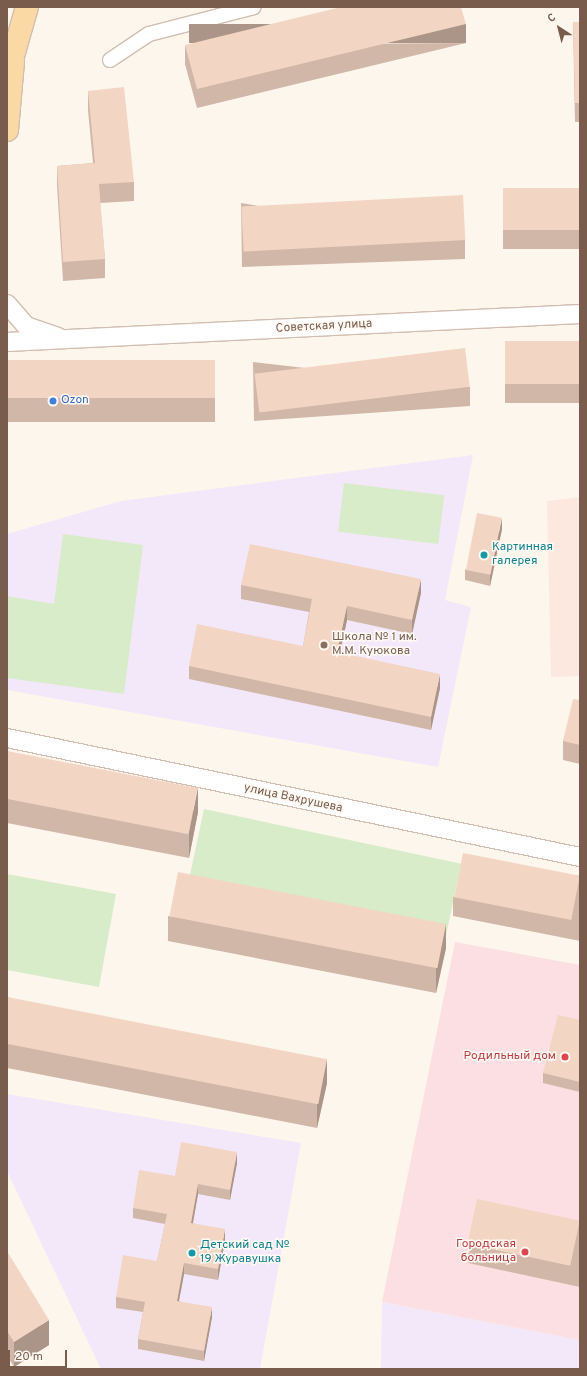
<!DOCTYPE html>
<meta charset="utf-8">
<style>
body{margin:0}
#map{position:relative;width:587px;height:1376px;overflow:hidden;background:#fdf6ec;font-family:Overpass,sans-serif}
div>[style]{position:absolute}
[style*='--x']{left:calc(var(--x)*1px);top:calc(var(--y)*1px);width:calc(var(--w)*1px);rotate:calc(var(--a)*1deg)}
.commercial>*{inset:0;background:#fde8e0}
.education>*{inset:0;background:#f3e8fa}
.medical>*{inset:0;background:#fbdfe3}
.green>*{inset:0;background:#d8ecc9;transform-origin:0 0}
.roads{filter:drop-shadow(1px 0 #d1beb0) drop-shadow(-1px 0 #d1beb0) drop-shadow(0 1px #d1beb0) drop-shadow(0 -1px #d1beb0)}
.pedestrian>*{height:14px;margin:-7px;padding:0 7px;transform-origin:7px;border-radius:7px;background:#fff}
.minor>*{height:18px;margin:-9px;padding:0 9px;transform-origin:9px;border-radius:9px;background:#fff}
.primary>*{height:22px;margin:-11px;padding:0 11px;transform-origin:11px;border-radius:11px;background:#fbd9a5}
.wall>*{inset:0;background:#d1b7a8;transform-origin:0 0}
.shaded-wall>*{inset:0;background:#aa9588;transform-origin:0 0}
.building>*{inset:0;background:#f3d5c3;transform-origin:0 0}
.dots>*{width:11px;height:11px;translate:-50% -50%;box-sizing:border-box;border:2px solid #fffaf3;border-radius:50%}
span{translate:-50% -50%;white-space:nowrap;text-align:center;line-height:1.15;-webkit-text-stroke:3px #fffaf3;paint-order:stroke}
.street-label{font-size:12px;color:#7a5c4d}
.shop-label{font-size:12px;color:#366cbe}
.left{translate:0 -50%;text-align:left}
.culture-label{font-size:12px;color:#0d838f}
.education-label{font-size:12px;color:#785e54}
.health-label{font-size:12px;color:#be3a42}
.right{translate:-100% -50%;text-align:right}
.frame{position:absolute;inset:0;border:8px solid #7a5c4d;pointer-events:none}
.north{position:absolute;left:539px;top:8px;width:40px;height:40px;-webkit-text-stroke:3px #fffaf3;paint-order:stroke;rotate:324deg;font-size:11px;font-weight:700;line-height:16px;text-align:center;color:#7a5c4d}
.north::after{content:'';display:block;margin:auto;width:14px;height:18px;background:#7a5c4d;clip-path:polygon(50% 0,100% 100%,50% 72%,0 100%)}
.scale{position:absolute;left:8px;top:1350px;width:59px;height:18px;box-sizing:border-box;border:2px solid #7a5c4d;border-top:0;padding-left:5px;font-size:12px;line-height:14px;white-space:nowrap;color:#7a5c4d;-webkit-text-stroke:3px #fffaf3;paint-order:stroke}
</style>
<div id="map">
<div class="commercial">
<i style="clip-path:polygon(580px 497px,580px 676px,551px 677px,547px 501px)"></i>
</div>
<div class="education">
<i style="clip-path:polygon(473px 455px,445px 600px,471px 607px,438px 767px,7px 690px,7px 534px,121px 501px)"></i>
<i style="clip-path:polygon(7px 1094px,301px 1143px,260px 1369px,101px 1369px,7px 1171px)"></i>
<i style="clip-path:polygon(382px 1302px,580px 1340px,580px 1369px,381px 1369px)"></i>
</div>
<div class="medical">
<i style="clip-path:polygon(455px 942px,580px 965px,580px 1340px,382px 1302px)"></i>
</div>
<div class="green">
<i style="left:344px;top:483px;width:101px;height:49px;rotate:7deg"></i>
<i style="clip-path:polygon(63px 534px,143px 545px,124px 694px,7px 678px,7px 596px,54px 604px)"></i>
<i style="left:204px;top:809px;width:263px;height:85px;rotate:12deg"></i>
<i style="clip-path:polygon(7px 874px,116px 894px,99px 987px,7px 970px)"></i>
</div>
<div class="roads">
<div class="pedestrian">
<i style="--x:110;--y:60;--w:47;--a:-33.7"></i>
<i style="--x:149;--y:34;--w:108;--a:-14.4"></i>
</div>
<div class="minor">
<i style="--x:7;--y:304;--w:29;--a:49"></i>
<i style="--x:26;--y:326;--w:34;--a:19"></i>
<i style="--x:7;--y:342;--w:574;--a:-2.8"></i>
<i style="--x:7;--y:738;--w:585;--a:11.73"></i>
</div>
<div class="primary">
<i style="--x:7;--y:77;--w:73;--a:-74.1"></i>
<i style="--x:7;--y:130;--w:69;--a:-85"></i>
</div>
</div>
<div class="wall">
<i style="clip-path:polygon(573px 22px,580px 22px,580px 122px,575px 122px)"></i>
<i style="clip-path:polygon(466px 43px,197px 108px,185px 64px,185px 45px)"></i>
<i style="clip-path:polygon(88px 91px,134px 182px,134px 201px,100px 203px,105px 259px,105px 278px,63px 281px,57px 185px,57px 166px,93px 163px,88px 110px)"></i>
<i style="left:580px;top:188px;width:61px;height:77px;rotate:90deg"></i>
<i style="clip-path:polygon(241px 203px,465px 240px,465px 259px,242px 267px)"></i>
<i style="left:580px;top:341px;width:62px;height:75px;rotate:90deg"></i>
<i style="left:215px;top:360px;width:62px;height:208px;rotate:90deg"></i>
<i style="clip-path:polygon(253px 362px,470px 387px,470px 406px,254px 421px)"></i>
<i style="clip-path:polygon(502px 529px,490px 586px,465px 580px,465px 570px)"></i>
<i style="clip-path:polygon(241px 585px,421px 593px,412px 634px,347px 620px,340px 653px,440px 688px,431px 730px,189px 679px,189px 666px,303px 646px,309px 612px,241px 599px)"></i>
<i style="clip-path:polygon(580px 700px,580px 764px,563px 760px,563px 741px)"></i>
<i style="clip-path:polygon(7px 751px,198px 812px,189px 858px,7px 823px)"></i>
<i style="clip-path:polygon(580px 875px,580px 941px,453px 916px,453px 897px)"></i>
<i style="clip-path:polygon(168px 916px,446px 948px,436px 993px,168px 941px)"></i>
<i style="clip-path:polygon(7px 997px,327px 1083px,317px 1128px,7px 1068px)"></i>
<i style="clip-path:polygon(580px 1020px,580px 1092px,543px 1083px,543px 1073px)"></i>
<i style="clip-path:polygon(237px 1163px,230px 1200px,198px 1194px,193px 1223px,225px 1240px,218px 1280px,184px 1274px,179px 1301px,212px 1317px,204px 1361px,138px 1349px,138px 1339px,143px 1312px,116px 1308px,116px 1297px,157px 1261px,165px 1224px,133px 1218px,133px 1208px)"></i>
<i style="clip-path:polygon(580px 1221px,580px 1287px,468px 1263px,468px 1244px)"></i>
<i style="clip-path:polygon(7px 1251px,49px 1345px,14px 1367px,7px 1356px)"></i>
</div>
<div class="shaded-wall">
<i style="left:466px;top:24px;width:19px;height:277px;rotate:90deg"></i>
<i style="clip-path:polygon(502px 518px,502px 529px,490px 586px,490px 575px)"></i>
<i style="clip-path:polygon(421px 579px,421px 593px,412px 634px,412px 620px)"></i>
<i style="clip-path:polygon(347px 606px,347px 620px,337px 666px,337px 652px)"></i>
<i style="clip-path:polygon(440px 674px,440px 688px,431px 730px,431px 717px)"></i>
<i style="clip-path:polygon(198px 787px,198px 812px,189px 858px,189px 833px)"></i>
<i style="clip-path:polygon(446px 923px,446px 948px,436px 993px,436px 968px)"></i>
<i style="clip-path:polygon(327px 1058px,327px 1083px,317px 1128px,317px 1103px)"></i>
<i style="clip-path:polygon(237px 1152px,237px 1163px,230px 1200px,230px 1190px)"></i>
<i style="clip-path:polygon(198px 1184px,198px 1194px,191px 1233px,191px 1223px)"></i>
<i style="clip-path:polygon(225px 1229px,225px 1240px,218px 1280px,218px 1269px)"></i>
<i style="clip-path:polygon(184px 1263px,184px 1274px,177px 1311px,177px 1301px)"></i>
<i style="clip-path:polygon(212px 1307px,212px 1317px,204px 1361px,204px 1351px)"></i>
<i style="clip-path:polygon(49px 1320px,49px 1345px,14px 1367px,14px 1342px)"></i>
</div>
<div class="building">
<i style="clip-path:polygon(341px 7px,461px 7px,466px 24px,197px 89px,185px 45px)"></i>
<i style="clip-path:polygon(573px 22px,580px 22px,580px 103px,575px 103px)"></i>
<i style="clip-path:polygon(124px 87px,134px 182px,99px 184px,105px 259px,63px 262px,57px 166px,95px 163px,88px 91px)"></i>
<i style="left:580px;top:188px;width:42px;height:77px;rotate:90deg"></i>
<i style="left:463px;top:195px;width:45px;height:222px;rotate:87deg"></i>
<i style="left:580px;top:341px;width:43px;height:75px;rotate:90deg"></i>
<i style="left:465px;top:348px;width:39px;height:212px;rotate:83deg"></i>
<i style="left:215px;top:360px;width:38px;height:208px;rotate:90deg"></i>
<i style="left:477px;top:513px;width:25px;height:58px;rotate:11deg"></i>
<i style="clip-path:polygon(250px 544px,421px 579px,412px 620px,347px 606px,337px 652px,440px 674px,431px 717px,189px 666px,197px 624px,303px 646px,312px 599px,241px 585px)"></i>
<i style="clip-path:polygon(573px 699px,580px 700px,580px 745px,563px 741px)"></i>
<i style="left:7px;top:751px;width:194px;height:47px;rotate:11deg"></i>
<i style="left:463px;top:853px;width:119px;height:45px;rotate:11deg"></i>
<i style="left:178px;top:872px;width:273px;height:45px;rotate:11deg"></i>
<i style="left:7px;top:997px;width:326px;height:46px;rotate:11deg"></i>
<i style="clip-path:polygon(558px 1015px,580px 1020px,580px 1082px,543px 1073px)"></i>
<i style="clip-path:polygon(181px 1142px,237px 1152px,230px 1190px,198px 1184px,191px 1223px,225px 1229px,218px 1269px,184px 1263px,177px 1301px,212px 1307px,204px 1351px,138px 1339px,145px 1302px,116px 1297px,123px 1255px,157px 1261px,167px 1214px,133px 1208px,139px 1170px,175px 1176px)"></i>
<i style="left:477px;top:1199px;width:105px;height:46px;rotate:12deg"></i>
<i style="clip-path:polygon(7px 1251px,49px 1320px,14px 1342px,7px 1331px)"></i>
</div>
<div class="dots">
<i style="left:53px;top:401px;background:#3f7fe0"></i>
<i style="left:484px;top:555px;background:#0f9aa8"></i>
<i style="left:324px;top:645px;background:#8d6e63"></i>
<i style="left:565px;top:1057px;background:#e0444e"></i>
<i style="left:525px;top:1252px;background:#e0444e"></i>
<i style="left:192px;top:1253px;background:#0f9aa8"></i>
</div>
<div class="street-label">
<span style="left:324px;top:327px;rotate:-3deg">Советская улица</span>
<span style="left:293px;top:799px;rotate:12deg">улица Вахрушева</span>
</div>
<div class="shop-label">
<span class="left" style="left:61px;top:401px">Ozon</span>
</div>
<div class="culture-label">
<span class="left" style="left:492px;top:555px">Картинная<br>галерея</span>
<span class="left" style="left:200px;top:1253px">Детский сад №<br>19 Журавушка</span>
</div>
<div class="education-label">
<span class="left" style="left:332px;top:645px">Школа № 1 им.<br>М.М. Куюкова</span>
</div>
<div class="health-label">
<span class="right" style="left:556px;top:1057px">Родильный дом</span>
<span class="right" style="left:516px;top:1252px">Городская<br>больница</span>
</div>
<div class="frame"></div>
<div class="north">С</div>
<div class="scale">20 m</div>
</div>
